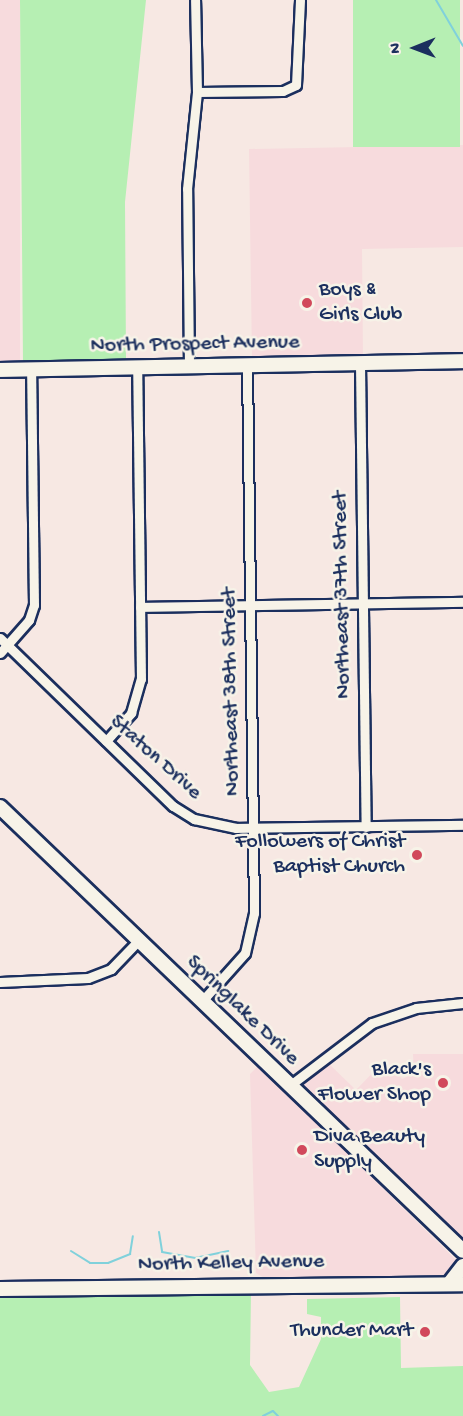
<!DOCTYPE html>
<style>
body{margin:0}
#map{position:relative;width:463px;height:1416px;overflow:hidden;background:#f7e8e3;font-family:"Gochi Hand",sans-serif}
div>[style]{position:absolute}
[style*='--x']{left:calc(var(--x)*1px);top:calc(var(--y)*1px);width:calc(var(--w)*1px);rotate:calc(var(--a)*1deg)}
.built>*{inset:0;background:#f7dbdd;transform-origin:0 0}
.green>*{inset:0;background:#b6efb3;transform-origin:0 0}
.stream>*{height:2px;margin:-1px;padding:0 1px;transform-origin:1px;border-radius:1px;background:#80d1db}
.roads{filter:drop-shadow(2px 0 #1b2f5e) drop-shadow(-2px 0 #1b2f5e) drop-shadow(0 2px #1b2f5e) drop-shadow(0 -2px #1b2f5e)}
.street>*{height:9px;margin:-4.5px;padding:0 4.5px;transform-origin:4.5px;border-radius:4.5px;background:#f7f3e8}
.secondary>*{height:14px;margin:-7px;padding:0 7px;transform-origin:7px;border-radius:7px;background:#f7f3e8}
.dots>*{width:16px;height:16px;translate:-50% -50%;box-sizing:border-box;border:3px solid #f7f3e8;border-radius:50%}
span{translate:-50% -50%;white-space:nowrap;text-align:center;line-height:1.15;-webkit-text-stroke:5px #f7f3e8;paint-order:stroke}
.poi-label{font-size:22px;color:#1b2f5e}
.left{translate:0 -50%;text-align:left}
.right{translate:-100% -50%;text-align:right}
.street-label{font-size:22px;color:#1b2f5e}
.north{position:absolute;left:385px;top:18px;width:60px;height:60px;-webkit-text-stroke:4px #f7f3e8;paint-order:stroke;rotate:269deg;font-size:16px;font-weight:700;line-height:24px;text-align:center;color:#1b2f5e}
.north::after{content:'';display:block;margin:auto;width:21px;height:27px;background:#1b2f5e;clip-path:polygon(50% 0,100% 100%,50% 72%,0 100%)}
</style>
<div id="map">
<div class="built">
<i style="left:0;top:0;width:20px;height:364px"></i>
<i style="clip-path:polygon(463px 145px,463px 247px,362px 249px,363px 358px,252px 359px,249px 149px)"></i>
<i style="clip-path:polygon(413px 1054px,463px 1054px,463px 1243px,299px 1088px,327px 1062px,356px 1090px,384px 1061px,402px 1079px,414px 1074px)"></i>
<i style="clip-path:polygon(258px 1066px,457px 1261px,453px 1276px,266px 1279px,256px 1273px,250px 1074px)"></i>
</div>
<div class="green">
<i style="clip-path:polygon(20px 0,146px 0,125px 202px,126px 360px,23px 363px)"></i>
<i style="left:353px;top:0;width:107px;height:147px"></i>
<i style="clip-path:polygon(251px 1291px,250px 1365px,269px 1392px,299px 1387px,321px 1339px,321px 1317px,307px 1314px,307px 1299px,400px 1297px,401px 1368px,463px 1366px,463px 1416px,0 1416px,0 1295px)"></i>
</div>
<div class="stream">
<i style="--x:436;--y:0;--w:53;--a:59.6"></i>
<i style="--x:159;--y:1232;--w:20;--a:81"></i>
<i style="--x:162;--y:1252;--w:34;--a:10"></i>
<i style="--x:195;--y:1258;--w:34;--a:-12"></i>
<i style="--x:71;--y:1251;--w:22;--a:32"></i>
<i style="--x:90;--y:1263;--w:18;--a:0"></i>
<i style="--x:108;--y:1263;--w:24;--a:-22"></i>
<i style="--x:130;--y:1254;--w:18;--a:-81"></i>
<i style="--x:263;--y:1416;--w:11;--a:-27"></i>
<i style="--x:273;--y:1411;--w:7;--a:45"></i>
</div>
<div class="roads">
<div class="street">
<i style="--x:197;--y:92;--w:86;--a:-0.7"></i>
<i style="--x:283;--y:91;--w:14;--a:-25"></i>
<i style="--x:296;--y:85;--w:85;--a:-87.3"></i>
<i style="--x:360;--y:363;--w:464;--a:89.3"></i>
<i style="--x:189;--y:366;--w:177;--a:-90.6"></i>
<i style="--x:187;--y:189;--w:98;--a:-84.1"></i>
<i style="--x:197;--y:92;--w:92;--a:-91.2"></i>
<i style="--x:140;--y:607;--w:323;--a:-0.9"></i>
<i style="--x:0;--y:638;--w:241;--a:44.2"></i>
<i style="--x:173;--y:806;--w:25;--a:32"></i>
<i style="--x:194;--y:819;--w:43;--a:12.1"></i>
<i style="--x:236;--y:828;--w:227;--a:-0.8"></i>
<i style="--x:0;--y:653;--w:44;--a:-48.7"></i>
<i style="--x:29;--y:620;--w:16;--a:-72"></i>
<i style="--x:34;--y:605;--w:236;--a:-90.7"></i>
<i style="--x:106;--y:741;--w:38;--a:-48"></i>
<i style="--x:131;--y:713;--w:35;--a:-74"></i>
<i style="--x:141;--y:679;--w:312;--a:-90.7"></i>
<i style="--x:0;--y:982;--w:88;--a:-2.6"></i>
<i style="--x:88;--y:978;--w:25;--a:-21"></i>
<i style="--x:111;--y:969;--w:39;--a:-46"></i>
<i style="--x:202;--y:1001;--w:64;--a:-48.1"></i>
<i style="--x:245;--y:953;--w:41;--a:-77.3"></i>
<i style="--x:254;--y:913;--w:548;--a:-90.73"></i>
<i style="--x:289;--y:1086;--w:104;--a:-37.2"></i>
<i style="--x:372;--y:1023;--w:46;--a:-18.8"></i>
<i style="--x:416;--y:1008;--w:47;--a:-6.1"></i>
</div>
<div class="secondary">
<i style="--x:0;--y:370;--w:463;--a:-1.1"></i>
<i style="--x:0;--y:807;--w:641;--a:43.8"></i>
<i style="--x:449;--y:1284;--w:23;--a:-52"></i>
<i style="--x:0;--y:1289;--w:463;--a:-0.6"></i>
</div>
</div>
<div class="dots">
<i style="left:307px;top:303px;background:#d1495b"></i>
<i style="left:417px;top:855px;background:#d1495b"></i>
<i style="left:443px;top:1083px;background:#d1495b"></i>
<i style="left:302px;top:1150px;background:#d1495b"></i>
<i style="left:425px;top:1332px;background:#d1495b"></i>
</div>
<div class="poi-label">
<span class="left" style="left:319px;top:303px">Boys &amp;<br>Girls Club</span>
<span class="right" style="left:405px;top:855px">Followers of Christ<br>Baptist Church</span>
<span class="right" style="left:431px;top:1083px">Black's<br>Flower Shop</span>
<span class="left" style="left:314px;top:1150px">Diva Beauty<br>Supply</span>
<span class="right" style="left:413px;top:1332px">Thunder Mart</span>
</div>
<div class="street-label">
<span style="left:195px;top:345px;rotate:-1deg">North Prospect Avenue</span>
<span style="left:343px;top:595px;rotate:-91deg">Northeast 37th Street</span>
<span style="left:232px;top:692px;rotate:-91deg">Northeast 38th Street</span>
<span style="left:155px;top:758px;rotate:42deg">Staton Drive</span>
<span style="left:242px;top:1011px;rotate:44deg">Springlake Drive</span>
<span style="left:231px;top:1264px;rotate:-1deg">North Kelley Avenue</span>
</div>
<div class="north">N</div>
</div>
